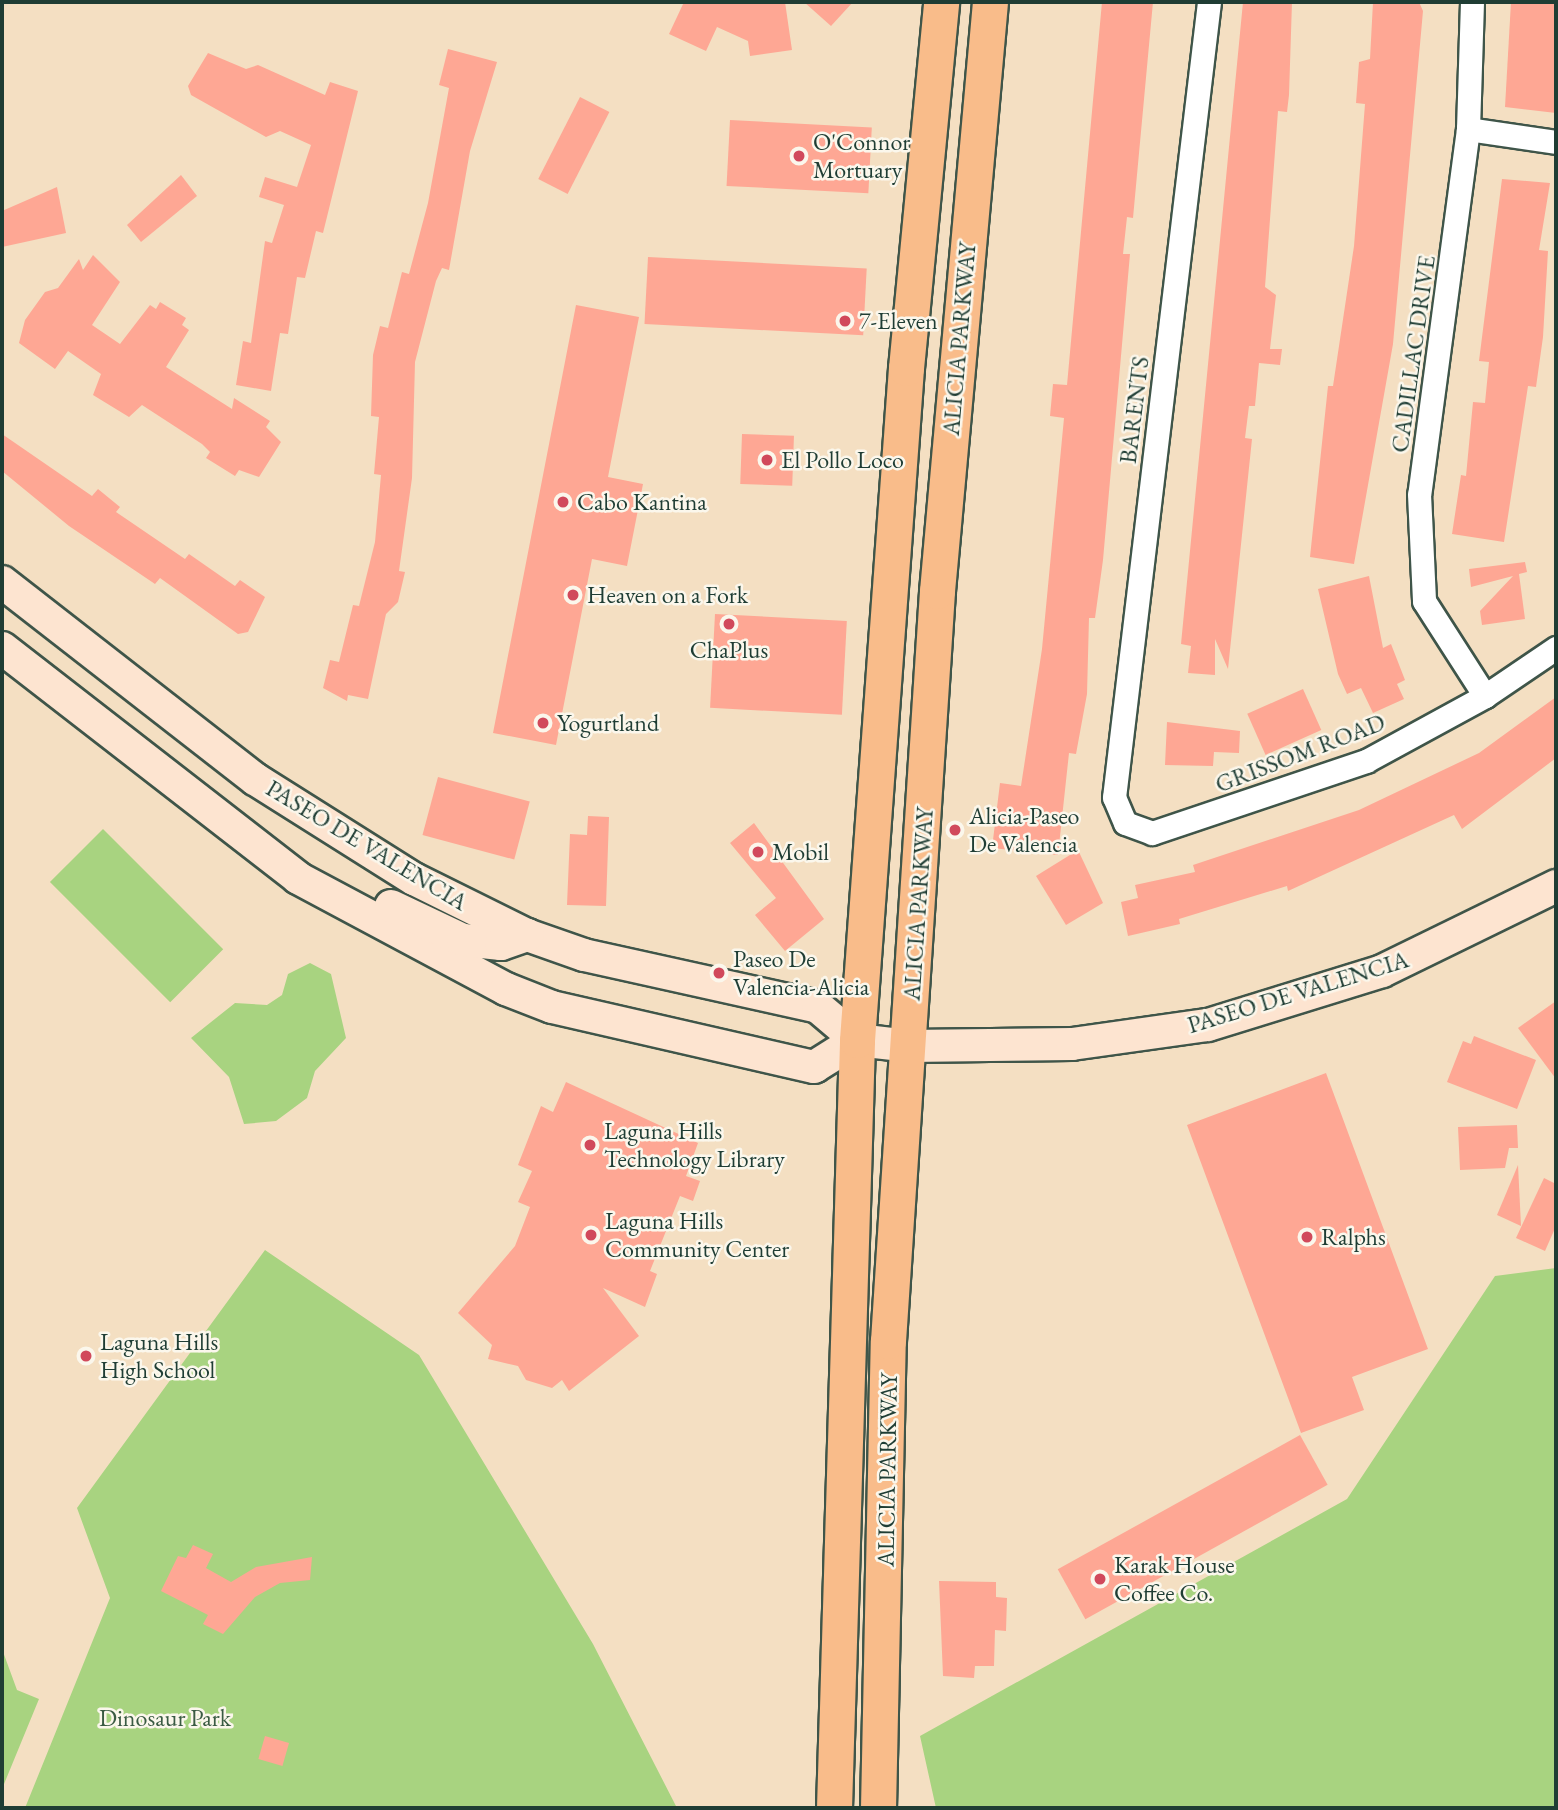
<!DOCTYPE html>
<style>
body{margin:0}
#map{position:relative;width:1558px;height:1810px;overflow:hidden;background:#f4dfc2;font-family:"EB Garamond",serif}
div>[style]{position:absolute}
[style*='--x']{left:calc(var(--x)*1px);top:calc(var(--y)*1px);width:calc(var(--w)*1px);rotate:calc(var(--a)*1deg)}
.green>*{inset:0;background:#a8d380;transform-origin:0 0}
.building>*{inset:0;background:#fea794;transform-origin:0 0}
.roads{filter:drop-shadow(2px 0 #3f5549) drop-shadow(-2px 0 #3f5549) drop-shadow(0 2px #3f5549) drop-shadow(0 -2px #3f5549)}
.street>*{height:23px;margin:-11.5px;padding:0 11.5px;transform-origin:11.5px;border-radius:11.5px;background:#fff}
.secondary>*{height:32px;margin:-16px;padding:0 16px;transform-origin:16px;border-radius:16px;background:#fde4d0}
.primary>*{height:35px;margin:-17.5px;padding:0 17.5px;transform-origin:17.5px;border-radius:17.5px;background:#f9bc8a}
.dots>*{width:19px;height:19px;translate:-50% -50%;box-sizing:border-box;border:4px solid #fbf7ec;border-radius:50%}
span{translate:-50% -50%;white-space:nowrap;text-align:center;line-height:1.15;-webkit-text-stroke:5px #fbf7ec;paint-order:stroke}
.poi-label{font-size:24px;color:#1f3d34}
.left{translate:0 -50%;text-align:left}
.street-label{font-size:24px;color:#1f3d34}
.park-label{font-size:24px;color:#3a5b43}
.frame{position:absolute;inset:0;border:4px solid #1f3d34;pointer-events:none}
</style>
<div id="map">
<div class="green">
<i style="left:103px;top:829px;width:170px;height:75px;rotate:45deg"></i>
<i style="clip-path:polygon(310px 963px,331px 974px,346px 1038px,315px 1071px,307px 1098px,276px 1121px,244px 1124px,229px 1077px,191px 1038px,235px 1003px,267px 1005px,282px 995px,288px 974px)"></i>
<i style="clip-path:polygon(265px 1250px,419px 1355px,593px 1644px,677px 1808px,25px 1808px,110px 1598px,77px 1508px)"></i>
<i style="clip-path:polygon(1556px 1268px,1556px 1808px,936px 1808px,920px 1736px,1347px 1499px,1495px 1276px)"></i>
<i style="clip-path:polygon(2px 1649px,17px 1690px,39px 1699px,2px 1789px)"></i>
</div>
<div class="building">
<i style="clip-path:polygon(684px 2px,785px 2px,792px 50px,750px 56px,748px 41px,717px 27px,706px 51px,669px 34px)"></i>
<i style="clip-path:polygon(804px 2px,853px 2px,831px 26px)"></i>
<i style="clip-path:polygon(1102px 2px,1153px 2px,1133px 218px,1127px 217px,1123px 254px,1130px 254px,1103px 560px,1095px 618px,1089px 618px,1087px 694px,1076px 754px,1069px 753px,1058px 855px,992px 848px,1000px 783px,1021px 786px,1042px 649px,1064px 418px,1050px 416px,1053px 384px,1067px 385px)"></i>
<i style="clip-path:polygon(1243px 2px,1292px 2px,1289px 95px,1287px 112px,1278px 111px,1265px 287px,1276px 295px,1270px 349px,1282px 349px,1280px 365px,1259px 363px,1255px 406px,1249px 406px,1245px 438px,1252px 439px,1228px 669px,1215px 639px,1215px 675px,1188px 673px,1191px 646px,1181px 644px)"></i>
<i style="clip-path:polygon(1373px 2px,1419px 2px,1423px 11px,1393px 344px,1354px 564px,1310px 557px,1328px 386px,1333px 386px,1354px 246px,1365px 104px,1356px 103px,1359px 62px,1370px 59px)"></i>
<i style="clip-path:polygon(1511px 2px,1556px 2px,1556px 113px,1505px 107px)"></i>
<i style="clip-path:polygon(448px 49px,497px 62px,470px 151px,449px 270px,442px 268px,436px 281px,415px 362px,412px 478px,399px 571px,405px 572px,398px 602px,386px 614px,368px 699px,348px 695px,347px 701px,323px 688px,330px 660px,339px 662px,353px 605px,359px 606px,375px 542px,381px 475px,374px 474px,379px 417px,371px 416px,373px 355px,380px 326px,388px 328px,402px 272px,409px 274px,428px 203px,449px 88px,439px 85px)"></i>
<i style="clip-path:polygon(208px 53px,246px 69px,258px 65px,325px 95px,330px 82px,358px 91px,323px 233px,316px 231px,305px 278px,297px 277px,288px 334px,280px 333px,271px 391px,236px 385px,243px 341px,251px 343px,265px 241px,272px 243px,284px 205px,259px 197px,265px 177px,297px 187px,311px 145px,280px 131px,266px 137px,191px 95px,188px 86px)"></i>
<i style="left:580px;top:97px;width:33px;height:92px;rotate:27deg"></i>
<i style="left:730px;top:120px;width:142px;height:66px;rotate:3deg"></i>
<i style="clip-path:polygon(181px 175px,197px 196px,141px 242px,127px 225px)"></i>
<i style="clip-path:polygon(1502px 179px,1550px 183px,1539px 250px,1548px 251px,1543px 337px,1536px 387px,1528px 386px,1504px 542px,1452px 534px,1461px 475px,1466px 476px,1473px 402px,1485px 403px,1489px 362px,1479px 361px)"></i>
<i style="clip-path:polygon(57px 187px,66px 233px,2px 247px,2px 211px)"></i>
<i style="clip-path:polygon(93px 255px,120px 282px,92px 325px,120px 344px,150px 305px,156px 309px,160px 302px,186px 318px,182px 325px,189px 330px,166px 367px,232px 409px,234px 398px,270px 421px,266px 427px,281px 442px,259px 477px,239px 470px,235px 476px,206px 458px,210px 452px,202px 444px,142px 405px,129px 417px,93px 395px,101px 374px,68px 351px,55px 369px,19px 343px,25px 320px,45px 292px,58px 288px,79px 259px,83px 270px)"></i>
<i style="left:648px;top:257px;width:219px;height:67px;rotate:3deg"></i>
<i style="clip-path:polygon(576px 305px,639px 317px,608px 477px,643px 484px,627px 566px,592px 559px,556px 745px,493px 733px)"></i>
<i style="clip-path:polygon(2px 434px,92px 496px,98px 489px,120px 507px,116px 512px,185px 559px,189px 554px,235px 586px,240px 580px,265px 597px,248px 632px,238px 634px,160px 578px,155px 584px,69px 526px,2px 471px)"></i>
<i style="left:742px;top:434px;width:52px;height:50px;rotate:2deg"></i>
<i style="clip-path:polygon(1525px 562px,1527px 572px,1519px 574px,1525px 619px,1482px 625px,1480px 611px,1513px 576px,1471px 587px,1469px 569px)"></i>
<i style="clip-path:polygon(1369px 576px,1383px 648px,1391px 644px,1405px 680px,1397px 684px,1404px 699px,1373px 713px,1361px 688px,1347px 694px,1338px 674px,1318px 589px)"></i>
<i style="left:715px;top:614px;width:132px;height:94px;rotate:3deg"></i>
<i style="left:1303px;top:689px;width:45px;height:61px;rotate:66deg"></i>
<i style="clip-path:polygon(1556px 697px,1556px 758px,1462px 829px,1454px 815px,1288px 891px,1287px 886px,1179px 919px,1180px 924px,1128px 936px,1121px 902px,1138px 898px,1135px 885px,1195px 872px,1193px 865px,1359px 810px,1479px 753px)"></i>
<i style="clip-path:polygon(1167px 722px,1240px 731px,1239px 753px,1214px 752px,1213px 766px,1165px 765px)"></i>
<i style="left:438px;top:777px;width:95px;height:60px;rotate:15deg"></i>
<i style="clip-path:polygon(588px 816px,609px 817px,606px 906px,567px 905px,570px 834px,587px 835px)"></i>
<i style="clip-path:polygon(754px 823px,824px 919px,785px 951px,755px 915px,776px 898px,730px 843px)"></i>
<i style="clip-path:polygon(1078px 850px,1103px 903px,1066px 925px,1036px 876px)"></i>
<i style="clip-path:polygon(1556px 1001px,1556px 1079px,1518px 1028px)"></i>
<i style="clip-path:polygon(1474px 1036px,1536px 1060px,1517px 1109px,1447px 1082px,1463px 1041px,1471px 1044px)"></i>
<i style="clip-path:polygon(1326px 1073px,1428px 1349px,1352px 1377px,1364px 1410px,1301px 1433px,1187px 1125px)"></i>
<i style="clip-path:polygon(566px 1082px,698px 1143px,686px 1176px,700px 1181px,693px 1201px,680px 1196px,650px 1271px,657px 1274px,645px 1307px,603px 1288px,639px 1336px,569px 1391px,562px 1380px,552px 1388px,526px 1380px,518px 1366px,488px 1359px,492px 1345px,458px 1313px,515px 1246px,530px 1207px,518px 1202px,532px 1171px,518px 1165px,541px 1106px,553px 1112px)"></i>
<i style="clip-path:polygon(1517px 1125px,1518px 1148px,1509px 1148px,1505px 1168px,1460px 1170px,1458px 1127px)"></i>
<i style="clip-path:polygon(1518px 1165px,1521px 1226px,1497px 1215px)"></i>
<i style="clip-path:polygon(1544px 1178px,1556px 1184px,1556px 1226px,1545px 1251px,1516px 1238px)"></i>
<i style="left:1300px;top:1435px;width:57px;height:277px;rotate:61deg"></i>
<i style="clip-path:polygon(193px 1545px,213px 1554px,206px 1568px,231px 1582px,256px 1567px,312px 1557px,310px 1580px,280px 1583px,255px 1597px,223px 1634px,203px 1624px,208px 1615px,161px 1591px,178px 1556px,186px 1558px)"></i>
<i style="clip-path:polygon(939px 1581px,996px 1582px,996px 1597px,1007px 1598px,1006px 1631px,995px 1630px,994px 1666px,975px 1666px,974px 1678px,943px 1676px)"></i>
<i style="left:265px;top:1736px;width:25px;height:24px;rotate:16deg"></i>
</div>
<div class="roads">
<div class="street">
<i style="--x:1209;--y:2;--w:801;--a:96.81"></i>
<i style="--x:1114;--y:797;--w:28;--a:67"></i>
<i style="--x:1125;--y:823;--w:29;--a:20"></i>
<i style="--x:1152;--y:833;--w:226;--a:-18.6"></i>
<i style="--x:1366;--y:761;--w:136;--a:-28.6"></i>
<i style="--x:1485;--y:696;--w:86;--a:-34.1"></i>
<i style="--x:1472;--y:2;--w:127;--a:91.8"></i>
<i style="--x:1468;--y:129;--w:368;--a:97.6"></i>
<i style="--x:1419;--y:494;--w:107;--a:87.3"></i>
<i style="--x:1424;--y:601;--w:113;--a:57.3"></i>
<i style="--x:1468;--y:129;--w:89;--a:8.4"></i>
</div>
<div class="secondary">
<i style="--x:2;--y:582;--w:321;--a:37.9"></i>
<i style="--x:255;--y:779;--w:188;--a:32.2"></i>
<i style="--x:414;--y:879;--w:126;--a:26.4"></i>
<i style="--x:527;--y:935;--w:60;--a:19.3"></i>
<i style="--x:584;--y:955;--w:240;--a:12.5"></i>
<i style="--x:818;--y:1007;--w:51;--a:40.2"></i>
<i style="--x:857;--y:1040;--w:52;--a:6.6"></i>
<i style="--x:909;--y:1046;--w:163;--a:-0.7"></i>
<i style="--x:1072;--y:1044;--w:137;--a:-8"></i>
<i style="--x:1208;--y:1025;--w:182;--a:-17.2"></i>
<i style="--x:1382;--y:971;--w:194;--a:-26"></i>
<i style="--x:2;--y:648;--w:375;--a:37.8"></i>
<i style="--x:298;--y:878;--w:236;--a:28.1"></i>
<i style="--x:506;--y:989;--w:49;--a:21.4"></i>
<i style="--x:552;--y:1007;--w:269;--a:12.9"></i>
<i style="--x:814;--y:1067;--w:51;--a:-32.1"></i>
<i style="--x:391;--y:906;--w:80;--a:25.3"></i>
<i style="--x:463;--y:940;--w:38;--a:6"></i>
<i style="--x:501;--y:944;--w:28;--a:-19"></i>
</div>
<div class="primary">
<i style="--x:834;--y:1808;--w:768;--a:-88.28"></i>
<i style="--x:857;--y:1040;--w:674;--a:-85.83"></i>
<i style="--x:906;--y:368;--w:368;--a:-84.5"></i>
<i style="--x:878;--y:1808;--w:467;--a:-88.8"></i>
<i style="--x:888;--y:1341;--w:752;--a:-86.26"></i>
<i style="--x:937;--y:591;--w:591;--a:-84.86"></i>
</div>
</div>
<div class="dots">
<i style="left:799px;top:156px;background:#d1495b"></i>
<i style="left:845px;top:321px;background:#d1495b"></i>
<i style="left:767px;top:460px;background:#d1495b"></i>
<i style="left:563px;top:502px;background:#d1495b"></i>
<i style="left:573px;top:595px;background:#d1495b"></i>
<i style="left:729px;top:624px;background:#d1495b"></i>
<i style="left:543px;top:723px;background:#d1495b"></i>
<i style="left:955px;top:830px;background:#d1495b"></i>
<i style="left:758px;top:852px;background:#d1495b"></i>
<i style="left:719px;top:973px;background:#d1495b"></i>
<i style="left:590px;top:1145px;background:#d1495b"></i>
<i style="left:591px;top:1235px;background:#d1495b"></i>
<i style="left:1307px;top:1237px;background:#d1495b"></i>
<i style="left:86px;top:1356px;background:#d1495b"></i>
<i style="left:1100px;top:1579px;background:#d1495b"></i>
</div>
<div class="poi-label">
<span class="left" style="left:813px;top:156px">O'Connor<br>Mortuary</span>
<span class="left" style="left:859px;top:321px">7-Eleven</span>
<span class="left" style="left:781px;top:460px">El Pollo Loco</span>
<span class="left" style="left:577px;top:502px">Cabo Kantina</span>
<span class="left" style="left:587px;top:595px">Heaven on a Fork</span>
<span style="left:729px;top:650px">ChaPlus</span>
<span class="left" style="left:557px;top:723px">Yogurtland</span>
<span class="left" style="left:969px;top:830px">Alicia-Paseo<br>De Valencia</span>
<span class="left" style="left:772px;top:852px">Mobil</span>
<span class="left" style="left:733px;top:973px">Paseo De<br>Valencia-Alicia</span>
<span class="left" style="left:604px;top:1145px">Laguna Hills<br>Technology Library</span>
<span class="left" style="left:605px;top:1235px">Laguna Hills<br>Community Center</span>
<span class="left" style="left:1321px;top:1237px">Ralphs</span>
<span class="left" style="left:100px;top:1356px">Laguna Hills<br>High School</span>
<span class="left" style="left:1114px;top:1579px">Karak House<br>Coffee Co.</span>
</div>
<div class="street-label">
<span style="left:959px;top:339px;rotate:-85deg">ALICIA PARKWAY</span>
<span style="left:1413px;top:354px;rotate:-82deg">CADILLAC DRIVE</span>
<span style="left:1134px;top:410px;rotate:-83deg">BARENTS</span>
<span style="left:1300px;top:753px;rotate:-21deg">GRISSOM ROAD</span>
<span style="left:367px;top:845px;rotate:31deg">PASEO DE VALENCIA</span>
<span style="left:918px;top:904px;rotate:-86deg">ALICIA PARKWAY</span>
<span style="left:1298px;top:992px;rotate:-17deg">PASEO DE VALENCIA</span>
<span style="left:887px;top:1470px;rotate:-89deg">ALICIA PARKWAY</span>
</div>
<div class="park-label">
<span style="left:165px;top:1718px">Dinosaur Park</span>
</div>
<div class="frame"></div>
</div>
